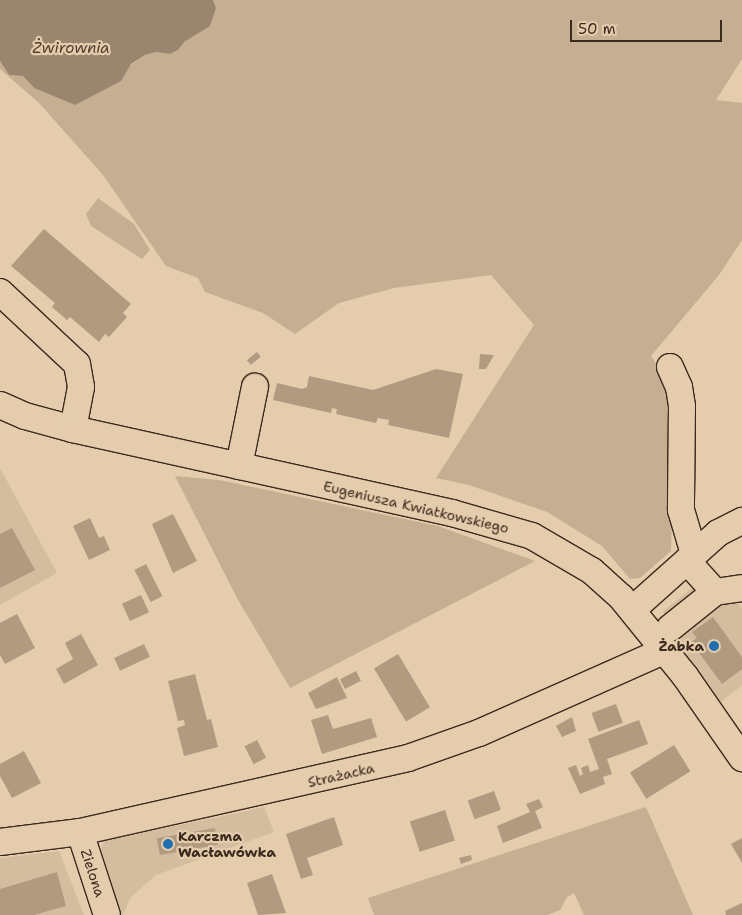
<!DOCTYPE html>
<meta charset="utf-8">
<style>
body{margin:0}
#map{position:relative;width:742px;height:915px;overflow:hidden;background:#e4ccac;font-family:"Shantell Sans",sans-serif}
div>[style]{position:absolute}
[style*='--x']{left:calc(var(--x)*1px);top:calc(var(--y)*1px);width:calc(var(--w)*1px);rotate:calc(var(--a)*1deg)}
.built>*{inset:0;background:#d4bd9f}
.green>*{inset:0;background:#c5ae92}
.water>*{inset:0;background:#9a866e}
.building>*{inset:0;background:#b09a80;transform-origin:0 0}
.roads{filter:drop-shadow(1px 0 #3b2a1e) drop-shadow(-1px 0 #3b2a1e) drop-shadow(0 1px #3b2a1e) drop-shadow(0 -1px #3b2a1e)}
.minor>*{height:26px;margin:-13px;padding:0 13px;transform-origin:13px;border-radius:13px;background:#e4ccac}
.dots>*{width:14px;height:14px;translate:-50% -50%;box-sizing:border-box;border:2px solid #e4ccac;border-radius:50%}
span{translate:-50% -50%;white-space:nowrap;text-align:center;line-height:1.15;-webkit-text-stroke:4.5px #e4ccac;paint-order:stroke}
.street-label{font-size:14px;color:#3b2a1e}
.poi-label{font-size:14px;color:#3b2a1e;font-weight:700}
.right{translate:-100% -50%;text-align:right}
.left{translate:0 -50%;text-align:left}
.water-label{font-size:15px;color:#4e3c2e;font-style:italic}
.scale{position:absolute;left:570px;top:20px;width:152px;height:22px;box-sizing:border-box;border:2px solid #3b2a1e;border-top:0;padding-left:6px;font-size:15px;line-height:18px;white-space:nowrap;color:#3b2a1e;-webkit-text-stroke:4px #e4ccac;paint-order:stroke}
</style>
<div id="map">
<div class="built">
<i style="clip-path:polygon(0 468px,57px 573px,0 605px)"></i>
<i style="clip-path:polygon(709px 575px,742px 608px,742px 685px,720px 703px,681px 648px,663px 611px)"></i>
<i style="clip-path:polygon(264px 807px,274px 832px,156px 875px,130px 898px,123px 915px,120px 915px,99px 855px,104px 841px)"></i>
<i style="clip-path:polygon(59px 851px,84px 915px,0 915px,0 858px)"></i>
</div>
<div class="green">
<i style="clip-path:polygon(213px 0,742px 0,742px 59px,716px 100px,742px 103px,742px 240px,719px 275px,651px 356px,662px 373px,671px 407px,674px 437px,671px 551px,640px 578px,630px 579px,602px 546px,547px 512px,469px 485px,436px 478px,534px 325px,491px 275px,394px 288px,339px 303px,295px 334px,263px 313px,205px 292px,198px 278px,166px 266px,103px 175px,39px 103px,0 69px,0 61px,9px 75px,23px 76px,34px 88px,75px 105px,145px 55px,156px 52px,170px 54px,178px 50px,183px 42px,197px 34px,216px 8px)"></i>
<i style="clip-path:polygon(98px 198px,134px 224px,150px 250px,142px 259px,91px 226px,86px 214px)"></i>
<i style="clip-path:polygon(175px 476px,219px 480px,438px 526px,535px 561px,290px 688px,237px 598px)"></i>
<i style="clip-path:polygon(646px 807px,693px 915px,584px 915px,574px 893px,567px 897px,560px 910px,547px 915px,374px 915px,368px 898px)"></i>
</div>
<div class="water">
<i style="clip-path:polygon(0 0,213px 0,216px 8px,210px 26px,184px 42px,178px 50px,170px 54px,156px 52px,145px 55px,131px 64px,121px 81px,75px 105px,34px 88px,23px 76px,9px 75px,0 61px)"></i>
</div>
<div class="building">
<i style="clip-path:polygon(44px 229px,131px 304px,123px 313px,127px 317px,109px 337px,105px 334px,99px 342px,70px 317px,67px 320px,52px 307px,55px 303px,11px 266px)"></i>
<i style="left:257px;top:352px;width:6px;height:13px;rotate:51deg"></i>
<i style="clip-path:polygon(480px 354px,494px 355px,486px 369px,479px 369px)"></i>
<i style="clip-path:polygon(436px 369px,463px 374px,449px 438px,388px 425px,389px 420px,378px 418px,376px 423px,336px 414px,337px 409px,332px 408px,331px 413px,273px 400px,277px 383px,302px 389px,307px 387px,309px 376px,373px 390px)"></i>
<i style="clip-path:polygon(173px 514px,197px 561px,173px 573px,152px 524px)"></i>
<i style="clip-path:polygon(90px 518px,99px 538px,104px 536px,110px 550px,89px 560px,73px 526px)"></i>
<i style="clip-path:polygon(12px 528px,35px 570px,0 588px,0 534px)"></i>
<i style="left:146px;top:564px;width:36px;height:13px;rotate:63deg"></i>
<i style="left:141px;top:595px;width:19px;height:21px;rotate:65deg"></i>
<i style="clip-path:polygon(17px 614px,35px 648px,5px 664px,0 655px,0 623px)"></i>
<i style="clip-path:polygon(713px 617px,742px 657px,742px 669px,722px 684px,691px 642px,697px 638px,692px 632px)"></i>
<i style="clip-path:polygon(81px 634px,98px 665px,64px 684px,56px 669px,73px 659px,65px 643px)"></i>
<i style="left:144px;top:644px;width:14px;height:33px;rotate:65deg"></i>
<i style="left:398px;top:654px;width:62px;height:28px;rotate:59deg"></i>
<i style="left:356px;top:671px;width:11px;height:18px;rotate:63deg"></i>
<i style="clip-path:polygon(195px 674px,207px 720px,211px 719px,218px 747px,184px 756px,177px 728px,185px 725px,184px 720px,178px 721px,168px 681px)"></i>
<i style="clip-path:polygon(337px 677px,347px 698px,316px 709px,308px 693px)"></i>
<i style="left:616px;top:704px;width:20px;height:26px;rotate:70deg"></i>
<i style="clip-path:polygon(328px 715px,333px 729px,371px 718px,377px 737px,322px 754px,311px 720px)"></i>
<i style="clip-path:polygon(572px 717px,576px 731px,562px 737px,556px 726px)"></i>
<i style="clip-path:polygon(639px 720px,648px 744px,607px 759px,612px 774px,603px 777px,605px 784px,580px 794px,568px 768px,576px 765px,580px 776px,583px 774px,581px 768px,588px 765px,590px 772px,599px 769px,588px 739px)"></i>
<i style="left:257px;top:740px;width:20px;height:14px;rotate:63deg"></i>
<i style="left:674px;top:745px;width:31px;height:52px;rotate:58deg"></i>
<i style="clip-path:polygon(24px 751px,41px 783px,12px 798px,0 776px,0 764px)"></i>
<i style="left:494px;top:791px;width:20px;height:28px;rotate:70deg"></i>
<i style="clip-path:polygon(539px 799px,543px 807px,535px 811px,542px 828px,503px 843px,497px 826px,530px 812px,526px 804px)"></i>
<i style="left:445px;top:810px;width:32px;height:37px;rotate:72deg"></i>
<i style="clip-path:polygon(334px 817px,343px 845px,307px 858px,313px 875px,301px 879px,286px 834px)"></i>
<i style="left:215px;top:828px;width:17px;height:59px;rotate:80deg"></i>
<i style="clip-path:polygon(742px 838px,742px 863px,731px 844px)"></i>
<i style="clip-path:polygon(471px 855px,472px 860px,461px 864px,459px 858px)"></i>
<i style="clip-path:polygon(57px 872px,66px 906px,34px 915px,0 915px,0 889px)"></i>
<i style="clip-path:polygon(272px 874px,286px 913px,258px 915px,247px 883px)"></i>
<i style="clip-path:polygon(742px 903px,742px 915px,726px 915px,725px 911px)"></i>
</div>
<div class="roads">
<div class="minor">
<i style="--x:0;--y:292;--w:105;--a:43.1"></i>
<i style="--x:77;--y:364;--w:23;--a:80"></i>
<i style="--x:81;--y:387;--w:43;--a:100.8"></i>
<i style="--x:670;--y:367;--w:22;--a:66"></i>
<i style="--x:679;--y:387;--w:19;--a:81"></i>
<i style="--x:682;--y:406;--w:104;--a:90.6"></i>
<i style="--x:681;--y:510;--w:46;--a:73.5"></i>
<i style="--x:0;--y:405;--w:27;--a:24"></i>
<i style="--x:25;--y:416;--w:50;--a:15.2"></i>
<i style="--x:73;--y:429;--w:388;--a:12.5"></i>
<i style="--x:452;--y:513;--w:83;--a:16"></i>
<i style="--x:532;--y:536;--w:69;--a:30.3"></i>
<i style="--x:592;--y:571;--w:39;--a:42"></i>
<i style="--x:621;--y:597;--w:102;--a:51"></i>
<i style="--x:685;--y:676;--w:100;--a:55.2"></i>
<i style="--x:239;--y:466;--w:81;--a:-78.6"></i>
<i style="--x:687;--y:561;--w:42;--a:47.9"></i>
<i style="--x:715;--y:592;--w:27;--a:-8"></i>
<i style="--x:632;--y:610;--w:115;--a:-41.8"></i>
<i style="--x:718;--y:533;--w:27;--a:-27"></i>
<i style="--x:670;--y:628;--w:58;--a:-38.7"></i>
<i style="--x:80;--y:832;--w:87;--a:72"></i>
<i style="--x:0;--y:842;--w:81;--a:-7.1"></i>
<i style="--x:80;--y:832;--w:336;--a:-12.7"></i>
<i style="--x:408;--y:758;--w:75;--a:-19.4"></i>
<i style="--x:479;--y:733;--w:204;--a:-24"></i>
</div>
</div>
<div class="dots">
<i style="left:714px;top:646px;background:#1f6fb2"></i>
<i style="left:168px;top:844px;background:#1f6fb2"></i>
</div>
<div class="street-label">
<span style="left:416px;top:507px;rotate:13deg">Eugeniusza Kwiatkowskiego</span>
<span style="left:341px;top:775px;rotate:-13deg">Strażacka</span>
<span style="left:93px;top:873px;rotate:72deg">Zielona</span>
</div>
<div class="poi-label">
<span class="right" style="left:704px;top:646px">Żabka</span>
<span class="left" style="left:178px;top:844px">Karczma<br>Wacławówka</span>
</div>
<div class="water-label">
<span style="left:71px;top:49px">Żwirownia</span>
</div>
<div class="scale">50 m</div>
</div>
